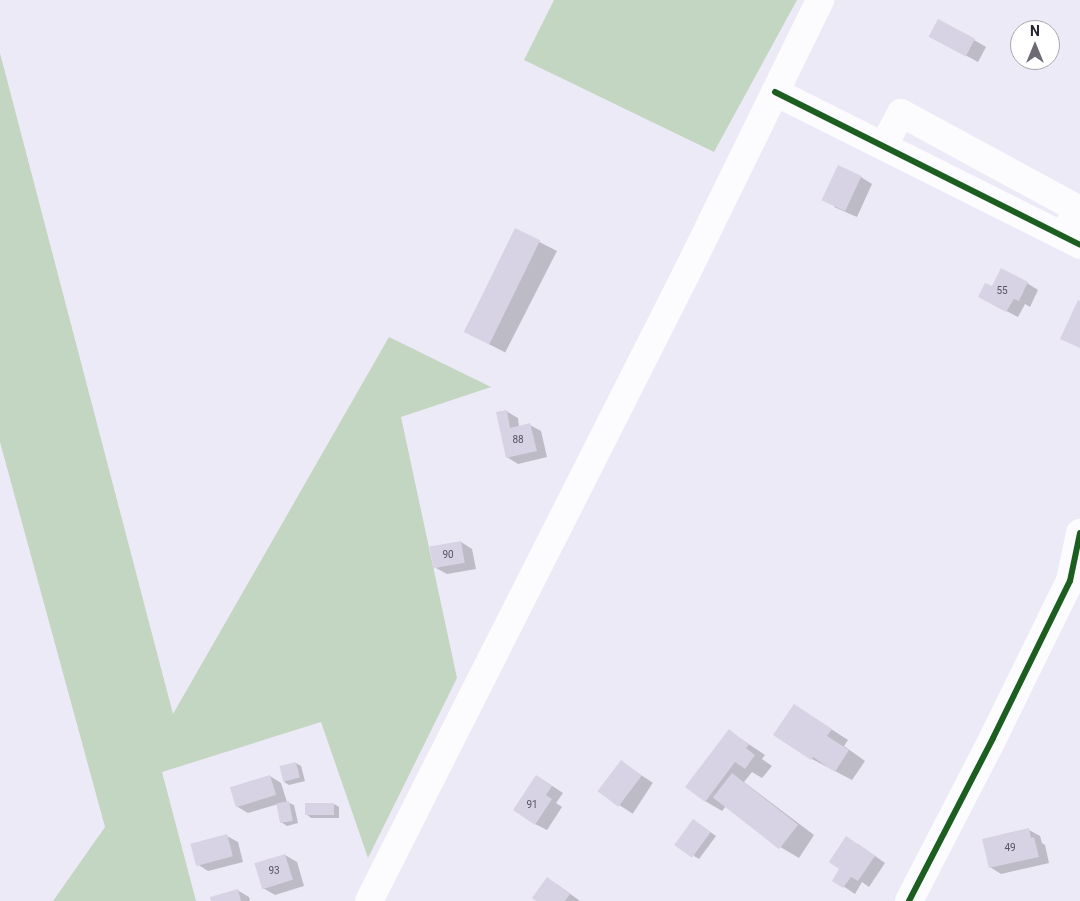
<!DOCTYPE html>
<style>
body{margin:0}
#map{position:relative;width:1080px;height:901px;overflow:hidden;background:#edeaf7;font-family:Roboto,sans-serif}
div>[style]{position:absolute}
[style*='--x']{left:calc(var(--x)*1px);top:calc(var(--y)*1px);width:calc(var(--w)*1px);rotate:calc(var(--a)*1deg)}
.green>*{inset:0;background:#c3d6c1}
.shadow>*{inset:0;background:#0003;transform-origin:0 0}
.building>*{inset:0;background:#d7d2e4;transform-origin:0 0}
.minor>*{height:28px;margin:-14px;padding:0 14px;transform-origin:14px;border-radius:14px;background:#fcfcfe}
.major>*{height:28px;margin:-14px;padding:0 14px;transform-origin:14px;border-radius:14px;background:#fcfcfe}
.cycleway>*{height:6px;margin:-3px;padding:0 3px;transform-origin:3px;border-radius:3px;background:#1b5e20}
span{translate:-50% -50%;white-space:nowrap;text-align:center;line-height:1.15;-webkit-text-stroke:4px #fff;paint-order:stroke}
.number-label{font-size:10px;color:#565260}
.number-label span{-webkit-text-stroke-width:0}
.north{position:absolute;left:1010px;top:20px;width:50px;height:50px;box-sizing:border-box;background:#fff;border:1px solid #a9a8ad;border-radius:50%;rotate:0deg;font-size:14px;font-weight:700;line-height:20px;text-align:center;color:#282531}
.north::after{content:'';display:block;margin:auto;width:18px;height:22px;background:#6d6a76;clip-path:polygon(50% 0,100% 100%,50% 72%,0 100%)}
</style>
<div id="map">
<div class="green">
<i style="clip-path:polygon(554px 0,797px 0,714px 152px,524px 60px)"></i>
<i style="clip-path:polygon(0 53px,173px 714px,389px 337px,491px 387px,401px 417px,457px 678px,368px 858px,321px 722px,162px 772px,196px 901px,53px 901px,105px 827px,0 442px)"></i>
</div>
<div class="shadow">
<i style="clip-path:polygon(974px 40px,986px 47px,978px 62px,941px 42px)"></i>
<i style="clip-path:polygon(861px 177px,872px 184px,857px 217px,834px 207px)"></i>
<i style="left:516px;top:230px;width:46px;height:114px;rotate:27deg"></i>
<i style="clip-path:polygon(1027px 283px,1038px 290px,1030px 307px,1025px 304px,1018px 317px,991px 303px,992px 288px)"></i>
<i style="clip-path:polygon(506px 411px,518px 418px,519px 427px,530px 425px,541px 431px,547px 457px,518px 464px,507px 457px)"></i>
<i style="clip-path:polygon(461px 542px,472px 549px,476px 569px,447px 574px,436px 568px)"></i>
<i style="clip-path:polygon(794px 705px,848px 740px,844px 746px,865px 761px,852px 780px,812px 759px,775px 735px)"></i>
<i style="clip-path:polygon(729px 731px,765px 755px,762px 759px,772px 766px,762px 778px,752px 772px,744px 782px,814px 835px,799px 858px,782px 848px,726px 806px,722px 811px,705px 801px)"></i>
<i style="left:621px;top:762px;width:38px;height:37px;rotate:33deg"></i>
<i style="clip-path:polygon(296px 763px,301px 766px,305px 781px,289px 785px,284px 782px)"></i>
<i style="clip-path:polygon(270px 776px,281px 783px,287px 802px,294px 805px,298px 823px,287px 826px,281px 822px,278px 804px,248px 813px,236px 806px)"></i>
<i style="clip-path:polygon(537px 776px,563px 793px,556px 803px,562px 807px,547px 830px,535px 824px)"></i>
<i style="clip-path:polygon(334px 804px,339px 807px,339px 818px,311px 818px,306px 814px)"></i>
<i style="clip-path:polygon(699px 824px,716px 836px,699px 859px,694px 856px)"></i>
<i style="clip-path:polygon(1029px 830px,1040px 836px,1042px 843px,1045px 845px,1049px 863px,1001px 874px,990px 867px)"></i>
<i style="clip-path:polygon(227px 836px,238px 842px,243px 862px,208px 871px,197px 864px)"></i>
<i style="clip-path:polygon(858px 844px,885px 863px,869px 887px,862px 882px,855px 894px,834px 880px)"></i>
<i style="clip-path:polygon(285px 855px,297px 862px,304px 886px,275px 895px,263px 888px)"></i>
<i style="clip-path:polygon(547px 879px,558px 885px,580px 901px,538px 901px)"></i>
<i style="clip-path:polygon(237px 890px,249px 897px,250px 901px,212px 901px)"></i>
</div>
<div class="building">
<i style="left:938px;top:19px;width:42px;height:20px;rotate:28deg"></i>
<i style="left:838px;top:165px;width:26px;height:39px;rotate:25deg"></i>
<i style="left:515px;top:228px;width:28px;height:116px;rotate:26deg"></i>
<i style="clip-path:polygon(1001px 268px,1028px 282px,1019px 301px,1014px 299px,1006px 312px,978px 297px,985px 283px,992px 286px)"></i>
<i style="clip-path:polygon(1078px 300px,1080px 301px,1080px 348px,1060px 339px)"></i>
<i style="clip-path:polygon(507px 410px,510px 428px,530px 423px,537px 451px,506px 458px,496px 412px)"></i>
<i style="left:461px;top:541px;width:22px;height:32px;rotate:80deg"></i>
<i style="clip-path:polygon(794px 704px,832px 729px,827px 736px,849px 750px,835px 772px,813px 757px,811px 760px,773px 735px)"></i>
<i style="clip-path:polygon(729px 729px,749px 745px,746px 748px,755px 755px,745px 769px,735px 762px,705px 802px,685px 787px)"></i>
<i style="left:621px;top:760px;width:26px;height:39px;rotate:37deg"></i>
<i style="left:296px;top:762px;width:16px;height:17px;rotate:76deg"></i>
<i style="left:732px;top:773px;width:84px;height:31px;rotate:38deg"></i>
<i style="left:270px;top:775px;width:21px;height:42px;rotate:73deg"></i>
<i style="clip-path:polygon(536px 775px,552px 786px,546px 795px,552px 799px,535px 825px,513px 810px)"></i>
<i style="left:289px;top:801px;width:20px;height:13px;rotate:79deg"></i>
<i style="left:305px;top:803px;width:29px;height:12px"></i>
<i style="left:693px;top:819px;width:22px;height:32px;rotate:36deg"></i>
<i style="clip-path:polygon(1029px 828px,1031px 838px,1034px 837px,1039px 857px,989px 868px,982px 839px)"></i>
<i style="left:227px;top:834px;width:23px;height:38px;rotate:75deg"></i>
<i style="clip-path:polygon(846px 836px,875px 856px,858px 881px,851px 877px,843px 888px,832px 881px,839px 869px,829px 862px)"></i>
<i style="left:285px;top:854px;width:27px;height:32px;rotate:73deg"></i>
<i style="clip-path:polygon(547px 877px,570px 894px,565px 901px,536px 901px,532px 898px)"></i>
<i style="clip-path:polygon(238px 889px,241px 901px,211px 901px,210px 897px)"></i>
</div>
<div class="minor">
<i style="--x:775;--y:92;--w:341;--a:26.6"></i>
<i style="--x:884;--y:145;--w:36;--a:-62"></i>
<i style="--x:901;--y:113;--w:201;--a:28.5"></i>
<i style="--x:1078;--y:209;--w:31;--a:119"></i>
<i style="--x:909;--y:901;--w:183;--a:-62.7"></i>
<i style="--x:993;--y:738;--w:175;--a:-63.9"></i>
<i style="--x:1070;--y:581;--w:49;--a:-78.2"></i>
</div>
<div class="major">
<i style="--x:369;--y:901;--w:703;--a:-63.18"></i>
<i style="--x:686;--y:274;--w:305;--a:-63.9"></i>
</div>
<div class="cycleway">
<i style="--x:775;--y:92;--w:341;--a:26.6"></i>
<i style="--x:909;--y:901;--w:183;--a:-62.7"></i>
<i style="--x:993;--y:738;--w:175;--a:-63.9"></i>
<i style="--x:1070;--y:581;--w:49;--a:-78.2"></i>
</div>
<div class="number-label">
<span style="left:1002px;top:291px">55</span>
<span style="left:518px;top:440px">88</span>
<span style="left:448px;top:555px">90</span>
<span style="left:532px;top:805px">91</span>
<span style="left:1010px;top:848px">49</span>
<span style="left:274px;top:871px">93</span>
</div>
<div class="north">N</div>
</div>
